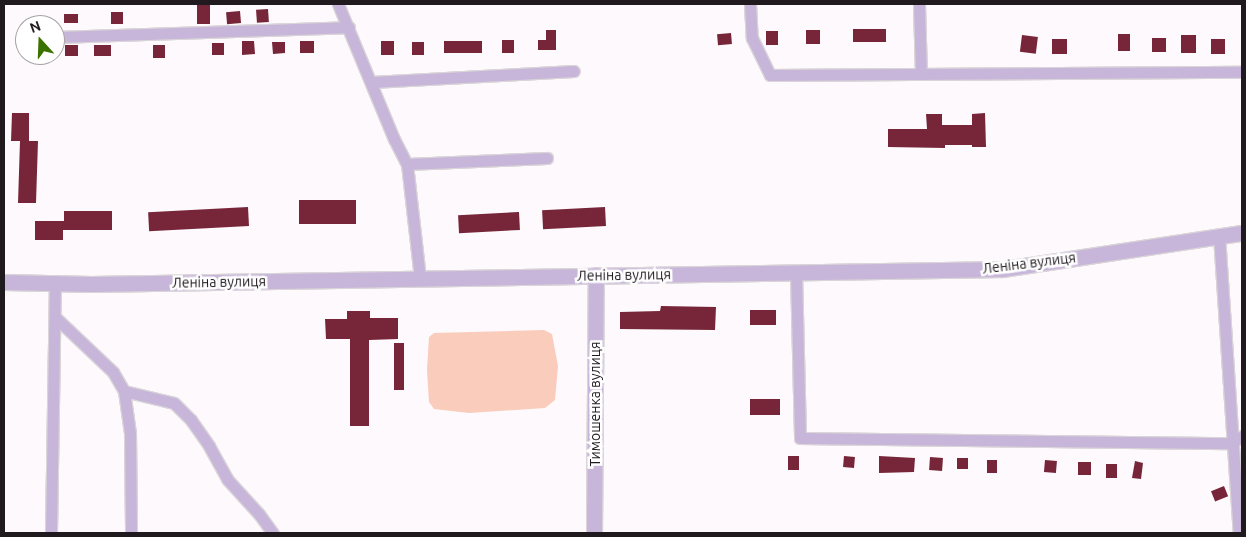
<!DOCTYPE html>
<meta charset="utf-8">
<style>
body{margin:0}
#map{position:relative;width:1246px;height:537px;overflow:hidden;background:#fdf9fc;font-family:Ubuntu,sans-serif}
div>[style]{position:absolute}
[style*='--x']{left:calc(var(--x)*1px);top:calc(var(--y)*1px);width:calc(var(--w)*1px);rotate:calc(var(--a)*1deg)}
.green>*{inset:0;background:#faccbb}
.building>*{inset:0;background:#772639;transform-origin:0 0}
.roads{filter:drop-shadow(1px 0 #dad5d8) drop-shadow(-1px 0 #dad5d8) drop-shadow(0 1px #dad5d8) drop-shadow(0 -1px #dad5d8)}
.minor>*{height:11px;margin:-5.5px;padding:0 5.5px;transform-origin:5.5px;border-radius:5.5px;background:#c7b6d9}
.tertiary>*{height:15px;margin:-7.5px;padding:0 7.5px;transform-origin:7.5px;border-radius:7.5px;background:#c7b6d9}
span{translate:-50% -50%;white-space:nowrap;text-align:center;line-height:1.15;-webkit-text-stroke:5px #fff;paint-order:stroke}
.street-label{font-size:14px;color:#20191e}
.frame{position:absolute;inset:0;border:5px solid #20191e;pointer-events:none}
.north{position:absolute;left:15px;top:15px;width:50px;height:50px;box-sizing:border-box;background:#fff;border:1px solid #a6a3a5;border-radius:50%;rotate:340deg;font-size:14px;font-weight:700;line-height:20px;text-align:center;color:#20191e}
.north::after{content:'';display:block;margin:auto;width:18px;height:22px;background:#3a7200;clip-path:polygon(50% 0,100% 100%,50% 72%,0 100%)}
</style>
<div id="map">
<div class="green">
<i style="clip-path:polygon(544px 330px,552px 334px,558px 366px,555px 400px,545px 408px,469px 413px,434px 409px,429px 402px,427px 370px,429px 337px,434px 333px)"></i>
</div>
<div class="building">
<i style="left:197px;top:4px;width:13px;height:20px"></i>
<i style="left:268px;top:9px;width:13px;height:12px;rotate:86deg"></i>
<i style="left:240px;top:11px;width:12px;height:14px;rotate:85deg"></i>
<i style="left:111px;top:12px;width:12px;height:12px"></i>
<i style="left:78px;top:14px;width:9px;height:14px;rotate:90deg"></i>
<i style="left:853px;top:29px;width:33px;height:13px"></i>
<i style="clip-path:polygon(546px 30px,556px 30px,556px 50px,538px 50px,538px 40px,546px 40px)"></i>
<i style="left:806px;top:30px;width:14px;height:14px"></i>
<i style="left:766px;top:31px;width:12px;height:14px"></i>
<i style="left:731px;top:33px;width:11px;height:14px;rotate:85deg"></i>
<i style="left:1118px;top:34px;width:12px;height:17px"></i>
<i style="left:1022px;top:35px;width:16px;height:17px;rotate:7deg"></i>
<i style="left:1181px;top:35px;width:15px;height:18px"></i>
<i style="left:1152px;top:38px;width:14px;height:14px"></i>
<i style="left:1052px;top:39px;width:15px;height:15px"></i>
<i style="left:1225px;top:39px;width:15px;height:14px;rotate:90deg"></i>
<i style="left:502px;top:40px;width:12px;height:13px"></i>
<i style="clip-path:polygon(242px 41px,254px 41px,255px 54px,242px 55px)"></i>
<i style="left:300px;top:41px;width:14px;height:12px"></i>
<i style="left:394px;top:41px;width:14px;height:13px;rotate:90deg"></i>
<i style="left:482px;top:41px;width:12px;height:38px;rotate:90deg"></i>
<i style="clip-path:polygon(272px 42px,285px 42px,285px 53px,273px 54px)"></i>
<i style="left:412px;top:42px;width:12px;height:13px"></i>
<i style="left:224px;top:43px;width:12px;height:12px;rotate:90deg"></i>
<i style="left:65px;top:45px;width:13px;height:11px"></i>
<i style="left:94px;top:45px;width:17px;height:11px"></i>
<i style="left:153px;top:45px;width:12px;height:13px"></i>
<i style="clip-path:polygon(12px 113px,29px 113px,29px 141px,38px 141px,36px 203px,18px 203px,20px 141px,11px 141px)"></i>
<i style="clip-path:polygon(985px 113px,986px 147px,972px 147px,972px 145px,945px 145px,945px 148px,888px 147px,888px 129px,927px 129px,926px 114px,942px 114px,942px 125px,972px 125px,972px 114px)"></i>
<i style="left:356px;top:200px;width:24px;height:57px;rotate:90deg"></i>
<i style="left:248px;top:207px;width:19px;height:100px;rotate:87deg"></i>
<i style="left:605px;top:207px;width:19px;height:63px;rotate:87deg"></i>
<i style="clip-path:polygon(64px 211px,112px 211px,112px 230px,63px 230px,63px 240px,35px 240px,35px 221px,64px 221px)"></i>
<i style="left:519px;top:212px;width:18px;height:61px;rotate:87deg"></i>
<i style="clip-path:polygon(661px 306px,716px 307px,715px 330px,620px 329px,620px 312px,660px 311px)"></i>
<i style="left:750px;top:310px;width:26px;height:15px"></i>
<i style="clip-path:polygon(347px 311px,370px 311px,370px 318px,398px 318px,398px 339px,369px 340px,369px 426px,350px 426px,350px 339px,326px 339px,325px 319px,347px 319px)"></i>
<i style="left:394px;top:343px;width:10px;height:47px"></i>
<i style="left:780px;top:399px;width:16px;height:30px;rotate:90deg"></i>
<i style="left:788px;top:456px;width:11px;height:14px"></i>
<i style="left:844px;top:456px;width:11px;height:11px;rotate:5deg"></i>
<i style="clip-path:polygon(879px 456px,915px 458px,914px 472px,879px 473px)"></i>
<i style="left:930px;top:457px;width:13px;height:13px;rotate:4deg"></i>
<i style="left:957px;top:458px;width:11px;height:11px"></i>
<i style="left:987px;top:460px;width:10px;height:13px"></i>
<i style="left:1045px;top:460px;width:12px;height:12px;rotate:5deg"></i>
<i style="clip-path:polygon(1135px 461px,1143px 463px,1141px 479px,1132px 478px)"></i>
<i style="left:1078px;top:462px;width:13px;height:13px"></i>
<i style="left:1106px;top:464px;width:11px;height:14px"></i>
<i style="left:1224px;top:486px;width:11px;height:14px;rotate:68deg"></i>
</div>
<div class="roads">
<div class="minor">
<i style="--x:338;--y:4;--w:146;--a:67.5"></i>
<i style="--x:394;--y:139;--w:28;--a:63"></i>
<i style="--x:407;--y:164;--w:115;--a:83.5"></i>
<i style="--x:750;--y:4;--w:34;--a:87"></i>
<i style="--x:752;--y:38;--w:41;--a:64.1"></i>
<i style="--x:770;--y:75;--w:472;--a:-0.4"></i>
<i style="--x:919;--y:4;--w:70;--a:88.4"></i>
<i style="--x:55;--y:37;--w:294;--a:-1.9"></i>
<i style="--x:372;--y:82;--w:202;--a:-3.1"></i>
<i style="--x:407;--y:164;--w:140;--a:-2.5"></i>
<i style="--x:1219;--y:235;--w:299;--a:86.2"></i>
<i style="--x:796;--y:272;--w:166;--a:88.6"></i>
<i style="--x:800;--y:438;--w:431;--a:0.7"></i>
<i style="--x:1231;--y:443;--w:13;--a:-32"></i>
<i style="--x:55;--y:317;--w:80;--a:43.5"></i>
<i style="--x:113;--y:372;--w:22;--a:60"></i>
<i style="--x:124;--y:391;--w:42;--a:81.9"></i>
<i style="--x:130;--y:433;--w:100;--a:89.4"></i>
<i style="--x:124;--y:391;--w:51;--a:13.5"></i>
<i style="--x:174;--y:403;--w:24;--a:45"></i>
<i style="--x:191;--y:420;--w:32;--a:55"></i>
<i style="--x:209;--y:446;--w:38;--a:61"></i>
<i style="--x:227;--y:479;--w:47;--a:47.6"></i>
<i style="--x:259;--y:514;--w:24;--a:54"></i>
<i style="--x:51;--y:533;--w:250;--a:-89.1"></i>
</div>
<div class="tertiary">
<i style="--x:4;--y:282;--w:87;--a:1.3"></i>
<i style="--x:91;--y:284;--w:912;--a:-0.94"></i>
<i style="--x:1003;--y:269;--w:242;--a:-8.6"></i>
<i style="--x:594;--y:533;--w:258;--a:-89.6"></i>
</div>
</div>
<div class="street-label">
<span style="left:1029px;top:263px;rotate:-7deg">Леніна вулиця</span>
<span style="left:624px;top:275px;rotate:-1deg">Леніна вулиця</span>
<span style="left:219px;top:282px;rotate:-1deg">Леніна вулиця</span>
<span style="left:595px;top:404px;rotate:-90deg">Тимошенка вулиця</span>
</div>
<div class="frame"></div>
<div class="north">N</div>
</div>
